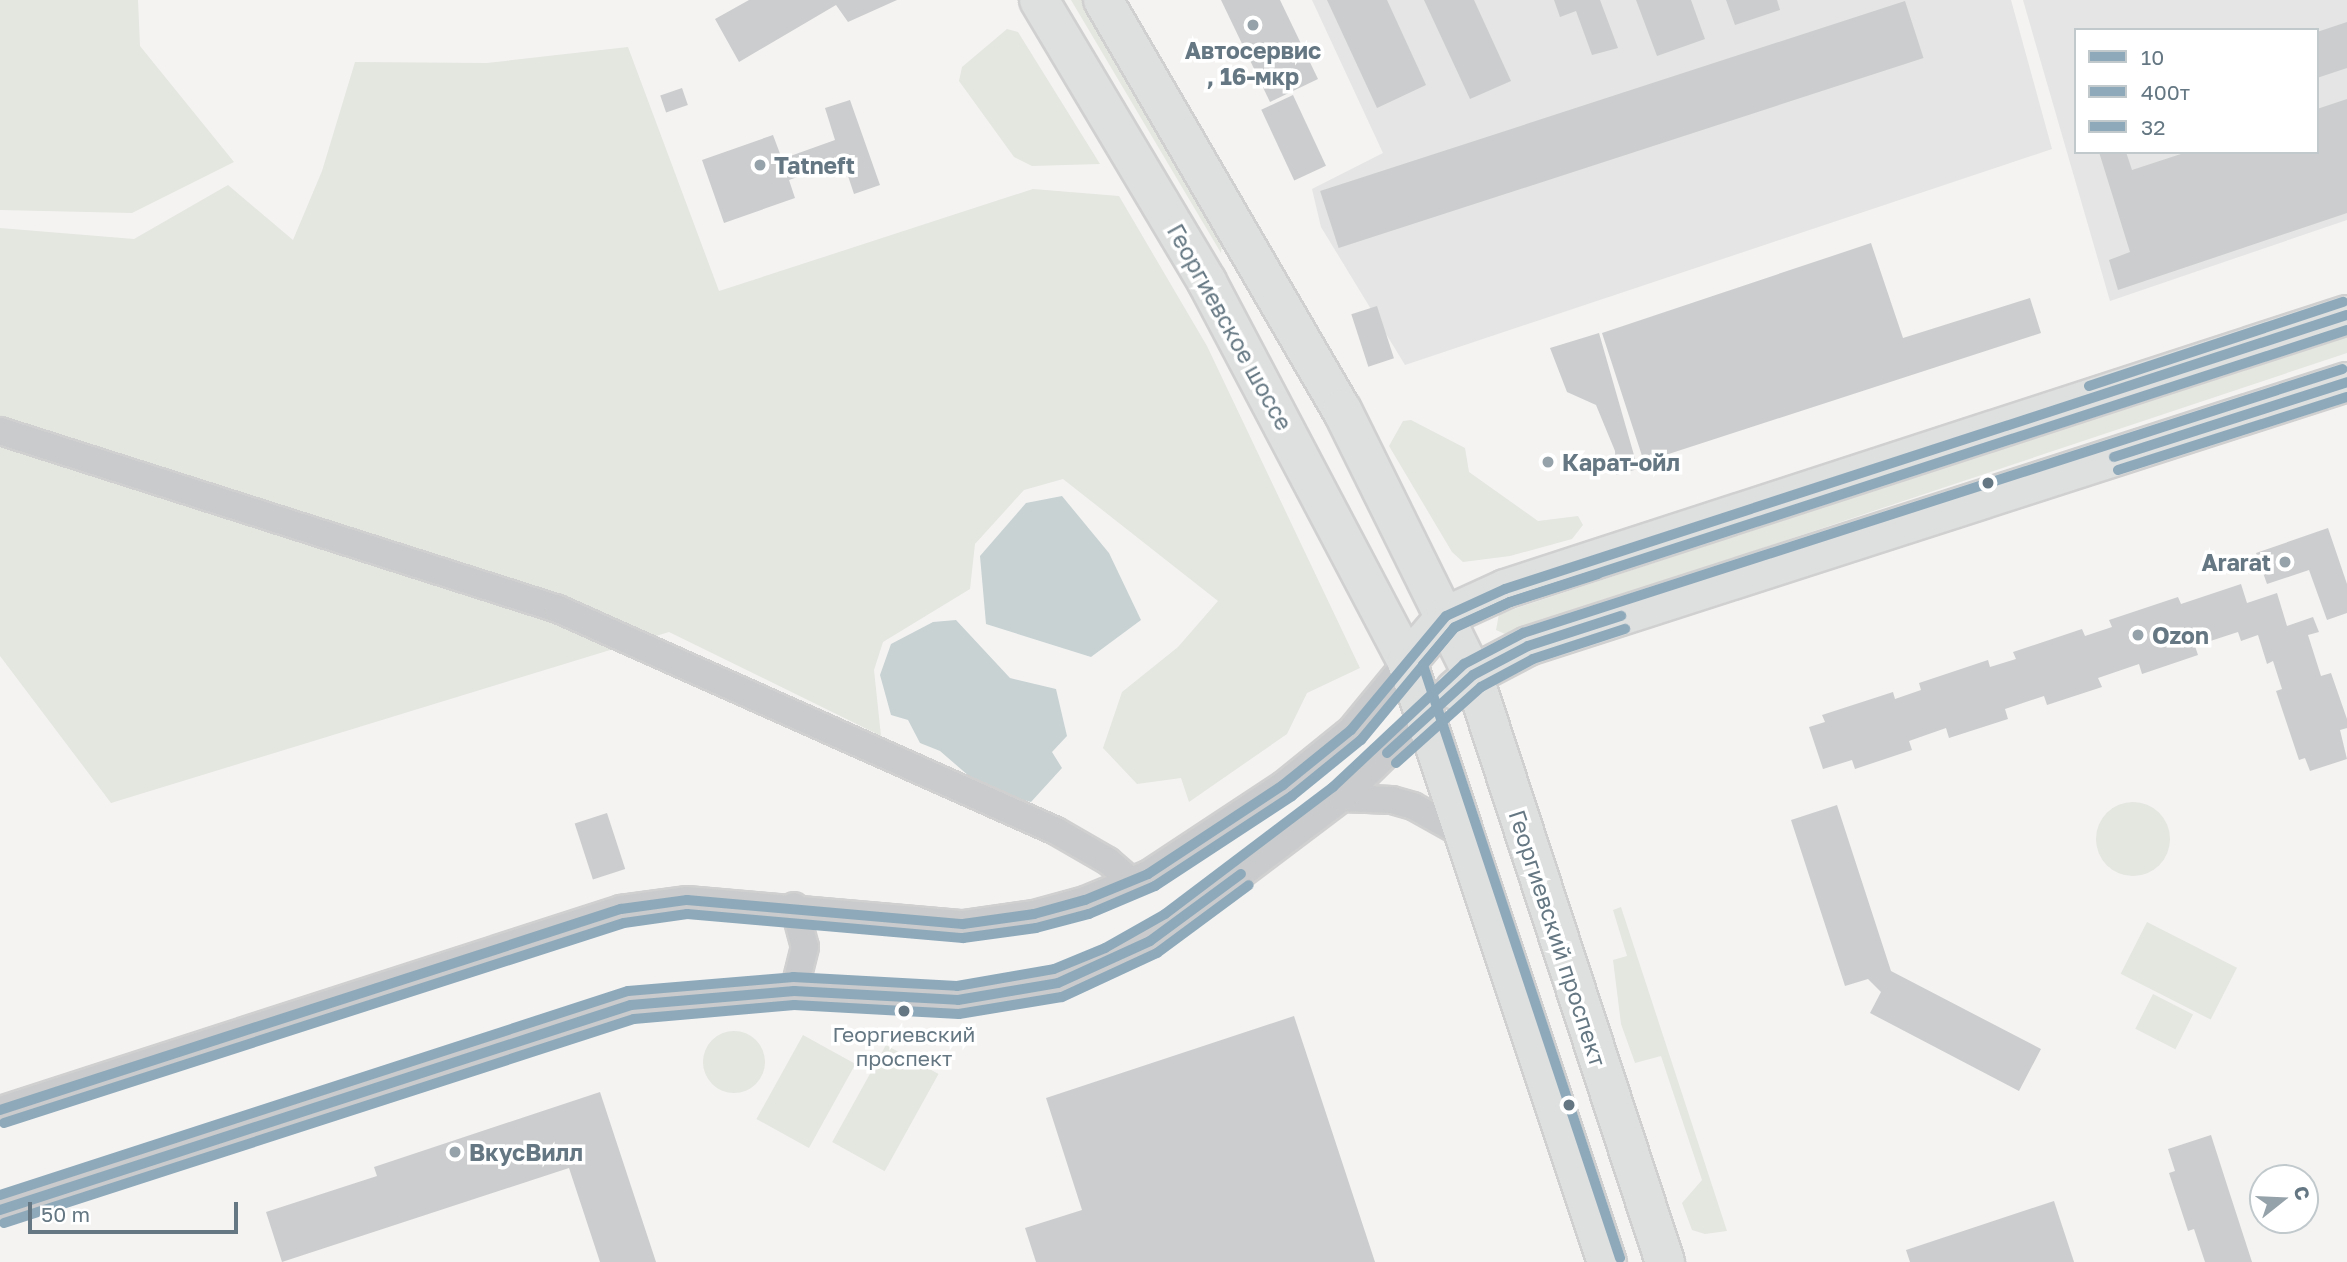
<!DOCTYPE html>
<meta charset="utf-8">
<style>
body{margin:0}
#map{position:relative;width:2347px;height:1262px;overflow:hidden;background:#f4f3f2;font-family:"Golos Text",sans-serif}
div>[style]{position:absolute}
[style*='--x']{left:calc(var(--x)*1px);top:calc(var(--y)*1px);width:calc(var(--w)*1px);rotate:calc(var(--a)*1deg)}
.built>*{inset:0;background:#e4e5e4}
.green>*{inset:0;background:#e4e6e0;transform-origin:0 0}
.round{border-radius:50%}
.water>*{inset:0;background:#c8d2d3}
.building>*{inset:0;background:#cccdce;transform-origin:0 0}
.roads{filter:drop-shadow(2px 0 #d0d0d0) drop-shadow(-2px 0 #d0d0d0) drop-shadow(0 2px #d0d0d0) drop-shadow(0 -2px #d0d0d0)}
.minor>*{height:26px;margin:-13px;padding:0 13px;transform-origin:13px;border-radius:13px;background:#cacbcc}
.primary>*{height:38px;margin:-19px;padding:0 19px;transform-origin:19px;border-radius:19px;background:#dedfdf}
.bus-1>*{height:10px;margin:-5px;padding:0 5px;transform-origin:5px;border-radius:5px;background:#8ea9ba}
.bus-2>*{height:10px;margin:-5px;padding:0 5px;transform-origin:5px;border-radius:5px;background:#8ea9ba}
.bus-3>*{height:10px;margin:-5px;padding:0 5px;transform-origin:5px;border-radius:5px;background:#8ea9ba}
.dots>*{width:19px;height:19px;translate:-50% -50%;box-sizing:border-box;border:4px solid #fff;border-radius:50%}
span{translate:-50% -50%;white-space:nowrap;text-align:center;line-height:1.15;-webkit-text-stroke:7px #fff;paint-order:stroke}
.bus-label{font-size:21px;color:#647782}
.poi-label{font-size:23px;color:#647782;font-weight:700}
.left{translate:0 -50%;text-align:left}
.right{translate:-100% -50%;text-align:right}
.street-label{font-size:23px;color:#647782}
.legend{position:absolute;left:2074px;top:28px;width:245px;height:126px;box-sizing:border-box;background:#fff;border:2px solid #c1c9cd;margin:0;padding:9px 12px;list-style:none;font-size:21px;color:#647782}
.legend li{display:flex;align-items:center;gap:14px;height:35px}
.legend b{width:35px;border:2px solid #c1c9cd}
.north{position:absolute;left:2249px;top:1164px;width:70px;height:70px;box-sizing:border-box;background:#fff;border:2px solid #c1c9cd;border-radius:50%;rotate:72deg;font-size:19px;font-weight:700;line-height:28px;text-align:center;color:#647782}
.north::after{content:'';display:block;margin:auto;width:24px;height:32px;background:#96a2a9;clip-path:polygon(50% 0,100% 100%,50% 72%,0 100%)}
.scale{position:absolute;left:28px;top:1202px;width:210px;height:32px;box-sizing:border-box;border:4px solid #647782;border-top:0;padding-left:9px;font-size:21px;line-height:24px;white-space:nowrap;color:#647782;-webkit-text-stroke:5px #fff;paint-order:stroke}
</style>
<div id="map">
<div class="built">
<i style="clip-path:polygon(1312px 0,2011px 0,2052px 149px,1405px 365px,1321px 227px,1312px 189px,1383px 153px)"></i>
<i style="clip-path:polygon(evenodd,2023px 0,2347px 0,2347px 220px,2110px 301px,2023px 0,2076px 30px,2317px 30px,2317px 152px,2076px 152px,2076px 30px)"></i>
</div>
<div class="green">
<i style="clip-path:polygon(0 0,138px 0,140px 46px,234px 162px,132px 213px,0 210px)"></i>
<i style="clip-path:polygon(1071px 0,1085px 0,1223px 231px,1221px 253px)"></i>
<i style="clip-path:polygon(1007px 29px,1018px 32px,1100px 164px,1032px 166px,1014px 157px,959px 81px,962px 67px)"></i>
<i style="clip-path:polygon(628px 47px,719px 291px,1033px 189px,1119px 196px,1207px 346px,1360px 668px,1307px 693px,1287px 734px,1189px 802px,1181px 778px,1137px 784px,1103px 748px,1122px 692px,1178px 647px,1218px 601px,1063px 479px,1024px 490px,975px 544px,970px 589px,883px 642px,874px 670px,881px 736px,669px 632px,111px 803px,0 656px,0 228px,134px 239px,228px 185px,293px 240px,322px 171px,355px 62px,487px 63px)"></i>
<i style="clip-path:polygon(2347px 334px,2347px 353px,1505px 634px,1496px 630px,1499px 614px)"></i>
<i style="clip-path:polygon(1411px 420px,1465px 448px,1469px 472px,1538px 521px,1578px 516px,1583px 525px,1572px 539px,1510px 556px,1463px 562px,1452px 552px,1389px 446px,1403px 421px)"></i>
<i class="round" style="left:2096px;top:802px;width:74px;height:74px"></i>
<i style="clip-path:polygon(1621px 907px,1727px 1231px,1705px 1234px,1692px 1230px,1682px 1203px,1702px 1180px,1661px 1056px,1635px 1063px,1621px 1024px,1613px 960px,1627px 956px,1613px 910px)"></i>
<i style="left:2147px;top:922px;width:101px;height:58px;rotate:27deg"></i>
<i style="left:2153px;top:994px;width:45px;height:39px;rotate:27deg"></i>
<i class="round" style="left:703px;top:1031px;width:62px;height:62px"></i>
<i style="left:803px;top:1035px;width:60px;height:96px;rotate:29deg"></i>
<i style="left:886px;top:1045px;width:60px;height:111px;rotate:29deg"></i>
</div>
<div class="water">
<i style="clip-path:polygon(1062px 496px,1109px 553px,1141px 620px,1091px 657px,986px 624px,980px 556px,1026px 503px)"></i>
<i style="clip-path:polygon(956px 620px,1010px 678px,1056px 689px,1067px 736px,1052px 752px,1062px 768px,1031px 802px,984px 789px,940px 751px,920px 743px,908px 720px,891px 715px,880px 675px,891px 644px,933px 622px)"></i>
</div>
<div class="building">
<i style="clip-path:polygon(749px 0,897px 0,848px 22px,836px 5px,739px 62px,715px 19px)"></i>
<i style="clip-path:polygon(1221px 0,1280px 0,1318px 79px,1270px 102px)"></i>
<i style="clip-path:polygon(1327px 0,1387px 0,1426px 85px,1377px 108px)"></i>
<i style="clip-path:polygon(1424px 0,1474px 0,1511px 81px,1470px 99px)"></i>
<i style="clip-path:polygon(1554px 0,1600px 0,1618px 48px,1592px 55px,1576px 11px,1560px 17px)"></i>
<i style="clip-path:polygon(1636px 0,1691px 0,1705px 39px,1657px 56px)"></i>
<i style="clip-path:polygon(1726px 0,1777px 0,1780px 10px,1735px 25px)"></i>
<i style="left:1905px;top:1px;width:60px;height:615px;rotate:72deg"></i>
<i style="clip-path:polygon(2347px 22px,2347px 68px,2317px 78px,2317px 32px)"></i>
<i style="left:682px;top:88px;width:18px;height:23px;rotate:71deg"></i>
<i style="left:1293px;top:95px;width:78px;height:35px;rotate:65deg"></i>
<i style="clip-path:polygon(2347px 99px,2347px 213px,2118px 290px,2109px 260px,2130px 252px,2099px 152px,2126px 152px,2132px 170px,2187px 152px,2317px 152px,2317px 109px)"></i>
<i style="clip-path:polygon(850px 100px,880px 185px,854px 194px,843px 161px,789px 180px,795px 198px,724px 223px,702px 160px,773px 135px,782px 159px,835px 140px,825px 108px)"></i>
<i style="clip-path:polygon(1871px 243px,1903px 338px,2030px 298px,2041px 333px,1644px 462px,1602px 333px)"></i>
<i style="left:1377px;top:306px;width:55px;height:27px;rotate:72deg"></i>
<i style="clip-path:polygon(1599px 333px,1638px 469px,1616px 475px,1615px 451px,1596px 405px,1567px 392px,1550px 348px)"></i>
<i style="clip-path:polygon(2328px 528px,2347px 584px,2347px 613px,2327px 620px,2309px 570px,2267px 584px,2256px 553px)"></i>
<i style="clip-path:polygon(2241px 584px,2247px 603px,2277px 593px,2287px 626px,2313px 617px,2319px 632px,2308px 635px,2321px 676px,2331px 673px,2347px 719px,2347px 728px,2340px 730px,2347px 759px,2310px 771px,2305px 758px,2299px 760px,2276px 691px,2282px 689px,2273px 661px,2267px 664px,2258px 635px,2241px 641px,2238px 632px,2195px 646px,2198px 655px,2142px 674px,2139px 664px,2098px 678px,2102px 687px,2047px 705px,2044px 696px,2005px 709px,2008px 719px,1949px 738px,1946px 728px,1909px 741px,1912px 750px,1855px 769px,1852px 760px,1823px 769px,1809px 727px,1825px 722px,1822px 715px,1893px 692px,1895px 699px,1921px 690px,1919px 683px,1988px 660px,1990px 667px,2016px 659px,2013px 652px,2082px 629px,2085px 636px,2112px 627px,2109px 620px,2178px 597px,2181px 604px)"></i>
<i style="clip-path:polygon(1837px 805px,1891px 971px,2041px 1049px,2019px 1091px,1870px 1013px,1881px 992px,1868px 979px,1845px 986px,1791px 820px)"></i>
<i style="left:607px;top:813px;width:59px;height:34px;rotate:72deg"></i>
<i style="clip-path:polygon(1294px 1016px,1375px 1262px,1036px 1262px,1025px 1228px,1082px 1210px,1046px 1098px)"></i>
<i style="clip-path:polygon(600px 1092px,656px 1262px,600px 1262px,569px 1168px,282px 1262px,266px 1212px,377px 1176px,374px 1167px)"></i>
<i style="clip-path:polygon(2211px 1135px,2228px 1188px,2252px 1262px,2205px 1262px,2194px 1229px,2188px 1231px,2169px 1173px,2175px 1171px,2168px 1149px)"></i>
<i style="clip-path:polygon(2054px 1201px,2074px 1262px,1910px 1262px,1906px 1250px)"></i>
</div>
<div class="roads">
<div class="minor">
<i style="--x:0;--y:431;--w:586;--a:17.69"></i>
<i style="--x:558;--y:609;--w:545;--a:24.03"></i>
<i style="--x:1056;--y:831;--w:60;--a:30"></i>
<i style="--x:1108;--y:861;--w:32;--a:41"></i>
<i style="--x:1342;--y:798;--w:50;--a:2.3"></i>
<i style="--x:1392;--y:800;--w:22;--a:16"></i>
<i style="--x:1413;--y:806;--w:62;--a:29.1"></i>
<i style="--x:794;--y:906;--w:42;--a:75"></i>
<i style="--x:805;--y:947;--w:45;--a:104"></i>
<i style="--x:0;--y:1110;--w:653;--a:-17.94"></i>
<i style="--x:621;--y:909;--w:67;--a:-7.8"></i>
<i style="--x:687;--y:900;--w:277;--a:5"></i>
<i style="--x:963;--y:924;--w:72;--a:-8"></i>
<i style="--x:1034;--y:914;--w:53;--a:-15.4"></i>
<i style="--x:1085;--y:900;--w:68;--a:-22.4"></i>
<i style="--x:1148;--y:874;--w:162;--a:-33.4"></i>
<i style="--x:1283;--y:785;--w:87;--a:-39"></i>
<i style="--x:1351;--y:730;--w:88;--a:-50.5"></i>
<i style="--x:0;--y:1210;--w:663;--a:-18"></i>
<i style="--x:631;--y:1005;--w:164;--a:-4.9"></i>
<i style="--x:794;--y:991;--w:164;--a:3.1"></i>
<i style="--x:958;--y:1000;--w:101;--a:-9.6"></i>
<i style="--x:1058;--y:983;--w:57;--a:-22.5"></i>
<i style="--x:1111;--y:961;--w:71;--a:-29.4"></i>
<i style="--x:1173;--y:926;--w:212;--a:-37.1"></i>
<i style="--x:1342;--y:798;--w:119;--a:-44.3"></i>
</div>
<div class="primary">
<i style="--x:1039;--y:0;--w:328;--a:59.2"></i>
<i style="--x:1207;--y:282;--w:429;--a:62.2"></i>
<i style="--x:1407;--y:662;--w:632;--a:71.57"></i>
<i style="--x:1103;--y:0;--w:475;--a:59.8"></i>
<i style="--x:1342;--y:410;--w:296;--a:63.7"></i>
<i style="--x:1473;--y:675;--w:618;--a:71.89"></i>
<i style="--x:1407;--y:662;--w:60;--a:-49.7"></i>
<i style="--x:1446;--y:616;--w:65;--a:-24.6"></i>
<i style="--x:1505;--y:589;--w:885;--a:-18.03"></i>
<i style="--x:1455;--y:690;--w:23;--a:-40"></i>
<i style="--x:1473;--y:675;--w:62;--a:-27.8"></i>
<i style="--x:1528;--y:646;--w:860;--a:-17.87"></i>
</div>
</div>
<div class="bus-1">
<i style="--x:2114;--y:457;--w:245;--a:-17.8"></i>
<i style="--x:1387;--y:753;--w:116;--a:-42.2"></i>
<i style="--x:1473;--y:675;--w:62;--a:-27.8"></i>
<i style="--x:1528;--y:646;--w:98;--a:-17.9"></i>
<i style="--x:0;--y:1110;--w:653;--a:-17.94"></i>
<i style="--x:621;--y:909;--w:67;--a:-7.8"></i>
<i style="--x:687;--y:900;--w:277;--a:5"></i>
<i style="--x:963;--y:924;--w:72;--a:-8"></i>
<i style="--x:1034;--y:914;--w:53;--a:-15.4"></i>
<i style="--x:1085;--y:900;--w:68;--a:-22.4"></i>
<i style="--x:1148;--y:874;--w:162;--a:-33.4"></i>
<i style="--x:1283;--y:785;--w:87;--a:-39"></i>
<i style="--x:1351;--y:730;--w:148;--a:-50.2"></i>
<i style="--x:1446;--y:616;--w:65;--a:-24.6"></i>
<i style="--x:1505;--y:589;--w:885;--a:-18.03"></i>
<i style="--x:0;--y:1210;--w:663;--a:-18"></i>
<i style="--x:631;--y:1005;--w:164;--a:-4.9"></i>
<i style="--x:794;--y:991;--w:164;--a:3.1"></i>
<i style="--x:958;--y:1000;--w:101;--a:-9.6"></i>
<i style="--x:1058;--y:983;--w:101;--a:-24.5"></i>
<i style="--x:1150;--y:941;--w:113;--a:-36.4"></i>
</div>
<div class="bus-2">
<i style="--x:2118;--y:470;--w:240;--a:-17.7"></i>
<i style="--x:1396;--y:763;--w:114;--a:-41.8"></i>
<i style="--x:1481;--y:687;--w:59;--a:-28.3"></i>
<i style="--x:1533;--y:659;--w:97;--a:-18.1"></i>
<i style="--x:4;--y:1123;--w:651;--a:-17.88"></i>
<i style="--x:624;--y:923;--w:64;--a:-8.1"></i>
<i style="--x:687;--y:914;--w:277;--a:5"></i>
<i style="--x:963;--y:938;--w:74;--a:-7.8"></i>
<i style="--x:1036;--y:928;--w:55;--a:-14.8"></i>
<i style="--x:1089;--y:914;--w:72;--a:-23"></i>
<i style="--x:1155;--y:886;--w:164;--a:-33.3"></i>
<i style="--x:1292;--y:796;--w:89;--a:-39.1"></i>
<i style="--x:1361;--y:740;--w:146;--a:-50.3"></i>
<i style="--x:1454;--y:628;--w:62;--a:-24.9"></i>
<i style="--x:1510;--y:602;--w:880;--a:-18"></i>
<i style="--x:4;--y:1223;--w:662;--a:-17.94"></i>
<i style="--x:634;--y:1019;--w:161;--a:-5"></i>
<i style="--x:794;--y:1005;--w:165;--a:3.1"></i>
<i style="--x:959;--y:1014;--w:104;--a:-9.4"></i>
<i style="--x:1062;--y:997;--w:105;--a:-24.9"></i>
<i style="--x:1157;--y:953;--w:114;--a:-36.5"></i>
</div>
<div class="bus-3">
<i style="--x:2089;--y:386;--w:268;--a:-18.3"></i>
<i style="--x:1598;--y:574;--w:92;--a:162.3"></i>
<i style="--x:1510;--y:602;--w:60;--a:155.6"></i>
<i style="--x:1455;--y:627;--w:50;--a:130.1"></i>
<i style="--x:1423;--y:665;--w:625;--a:71.62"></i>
<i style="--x:0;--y:1195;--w:660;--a:-18"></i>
<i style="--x:628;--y:991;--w:166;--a:-4.8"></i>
<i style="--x:793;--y:977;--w:164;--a:3.1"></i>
<i style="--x:957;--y:986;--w:98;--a:-9.9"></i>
<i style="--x:1054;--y:969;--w:55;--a:-22.4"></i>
<i style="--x:1105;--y:948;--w:69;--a:-29.5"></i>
<i style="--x:1165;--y:914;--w:211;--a:-37.1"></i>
<i style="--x:1333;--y:787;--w:180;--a:-43.2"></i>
<i style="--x:1464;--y:664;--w:67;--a:-27.7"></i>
<i style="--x:1523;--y:633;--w:861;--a:-17.85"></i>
</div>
<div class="dots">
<i style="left:1253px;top:25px;background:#96a2a9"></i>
<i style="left:760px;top:165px;background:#96a2a9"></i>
<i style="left:1548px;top:462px;background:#96a2a9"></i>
<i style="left:1988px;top:483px;background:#647782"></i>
<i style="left:2285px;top:562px;background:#96a2a9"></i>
<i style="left:2138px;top:635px;background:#96a2a9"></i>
<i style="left:904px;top:1011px;background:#647782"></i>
<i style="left:1569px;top:1105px;background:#647782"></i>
<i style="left:455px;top:1152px;background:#96a2a9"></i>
</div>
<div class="bus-label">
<span style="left:904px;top:1046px">Георгиевский<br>проспект</span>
</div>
<div class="poi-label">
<span style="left:1253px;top:63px">Автосервис<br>, 16-мкр</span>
<span class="left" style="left:774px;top:165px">Tatneft</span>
<span class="left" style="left:1562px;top:462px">Карат-ойл</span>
<span class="right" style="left:2271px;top:562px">Ararat</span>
<span class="left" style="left:2152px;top:635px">Ozon</span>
<span class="left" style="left:469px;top:1152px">ВкусВилл</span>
</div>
<div class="street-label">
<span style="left:1230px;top:327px;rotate:61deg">Георгиевское шоссе</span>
<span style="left:1558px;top:938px;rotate:72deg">Георгиевский проспект</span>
</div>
<ul class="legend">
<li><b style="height:9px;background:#8ea9ba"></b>10</li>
<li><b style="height:9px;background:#8ea9ba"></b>400т</li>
<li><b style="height:9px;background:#8ea9ba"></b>32</li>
</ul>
<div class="north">С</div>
<div class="scale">50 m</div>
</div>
